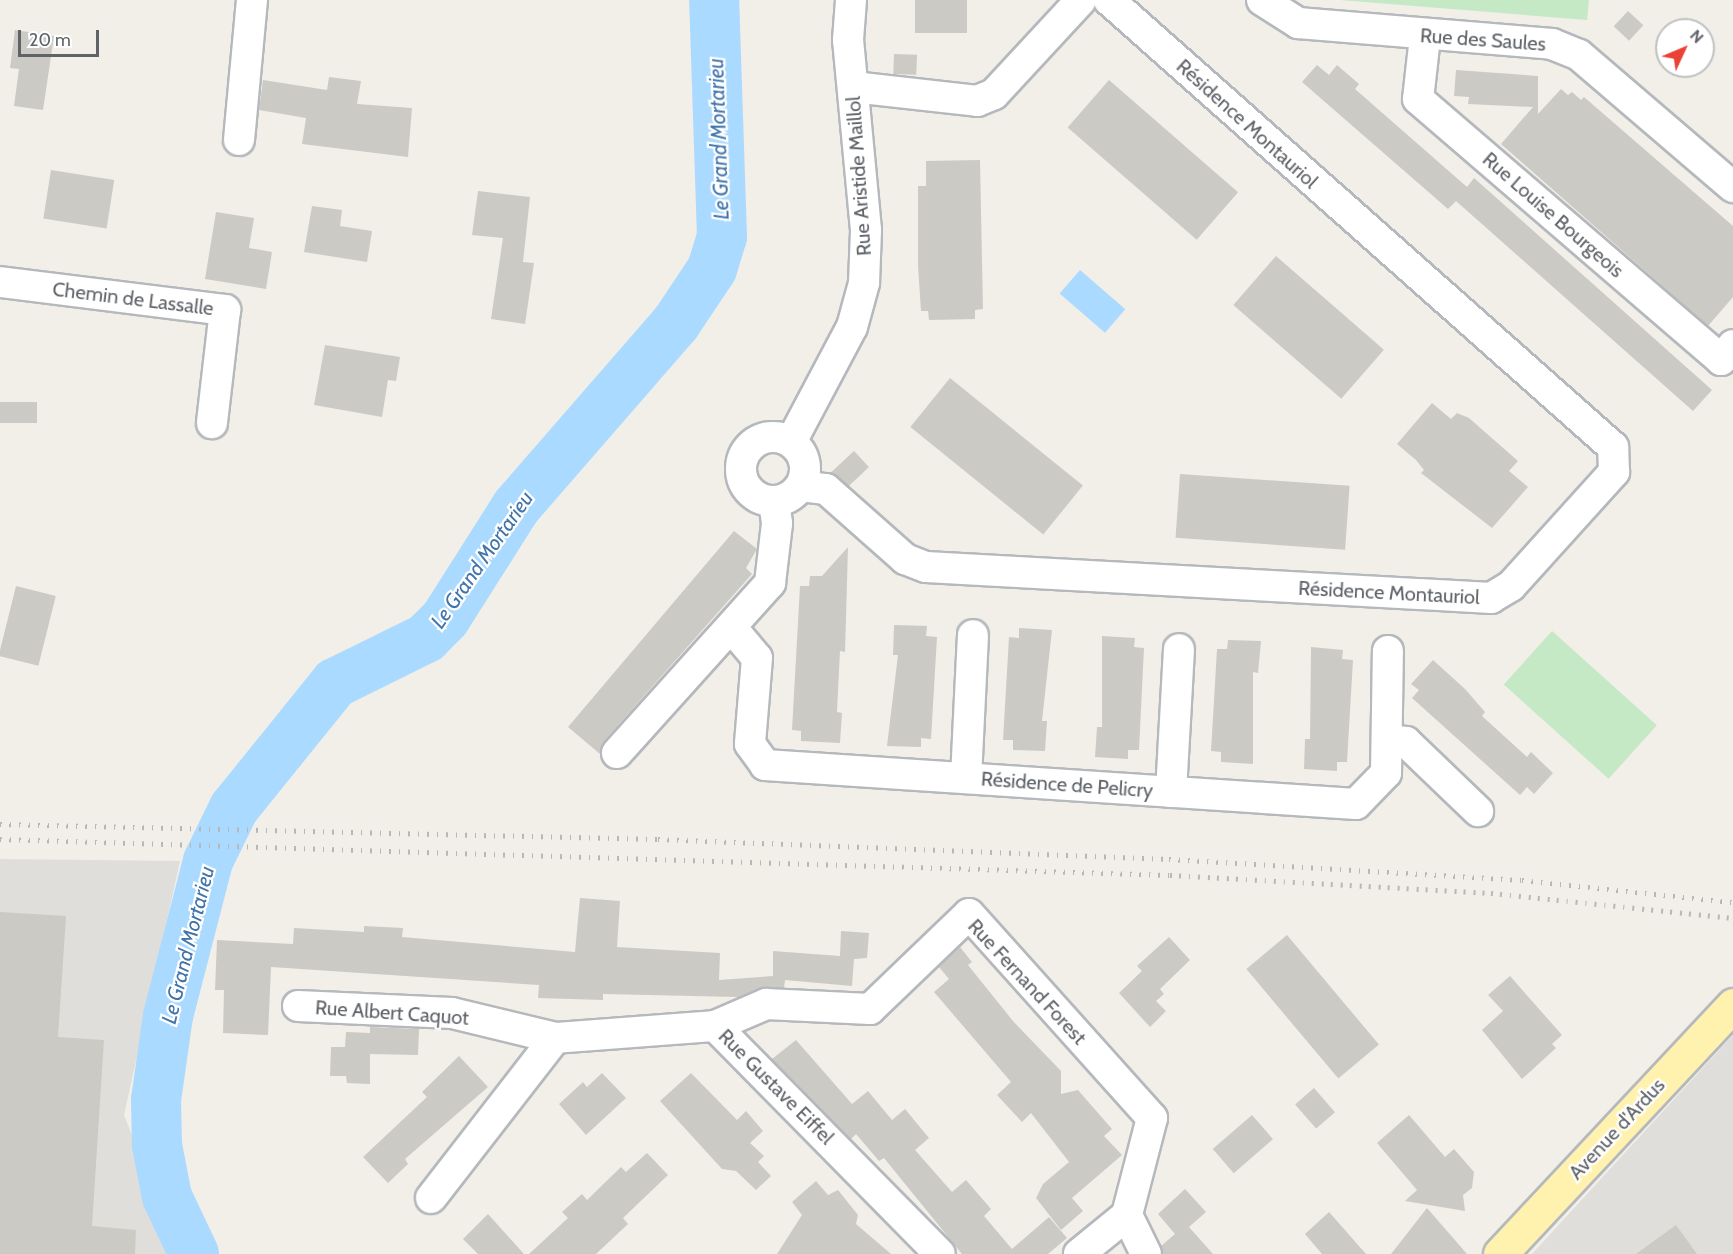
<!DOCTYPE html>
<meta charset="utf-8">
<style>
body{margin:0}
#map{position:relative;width:1733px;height:1254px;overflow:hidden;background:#f1efe8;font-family:Cabin,sans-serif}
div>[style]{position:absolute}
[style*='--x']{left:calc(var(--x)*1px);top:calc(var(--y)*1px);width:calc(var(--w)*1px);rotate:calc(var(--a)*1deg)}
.industrial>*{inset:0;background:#e0deda}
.green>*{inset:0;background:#c5e8c5;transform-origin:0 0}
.water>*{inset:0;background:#aadaff;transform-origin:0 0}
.river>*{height:50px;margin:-25px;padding:0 25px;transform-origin:25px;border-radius:25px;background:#aadaff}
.building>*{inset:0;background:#cccac5;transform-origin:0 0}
.roads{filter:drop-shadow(2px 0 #b5b8bc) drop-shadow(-2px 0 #b5b8bc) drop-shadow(0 2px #b5b8bc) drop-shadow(0 -2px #b5b8bc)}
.minor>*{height:30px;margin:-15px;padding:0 15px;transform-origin:15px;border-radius:15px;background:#fff}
.minor>.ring{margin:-15px;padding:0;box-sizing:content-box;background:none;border:30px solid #fff;border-radius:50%}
.major>*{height:33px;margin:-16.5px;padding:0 16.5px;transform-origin:16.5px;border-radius:16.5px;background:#fff2af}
.rail>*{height:4.5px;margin-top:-2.25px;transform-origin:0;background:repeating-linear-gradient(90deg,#b6b7b8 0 1.5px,transparent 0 9.5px)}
span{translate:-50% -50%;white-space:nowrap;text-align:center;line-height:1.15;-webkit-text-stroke:4.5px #fff;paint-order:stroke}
.street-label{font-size:20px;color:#5f6368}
.water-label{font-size:21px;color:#4174aa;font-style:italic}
.north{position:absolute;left:1655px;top:18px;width:60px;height:60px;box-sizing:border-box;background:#fff;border:2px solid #bfc1c3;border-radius:50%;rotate:46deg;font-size:16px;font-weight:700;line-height:24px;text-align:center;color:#5f6368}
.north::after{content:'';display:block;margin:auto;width:21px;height:27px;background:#ea4335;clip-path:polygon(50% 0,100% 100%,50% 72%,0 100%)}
.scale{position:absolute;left:18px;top:30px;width:81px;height:27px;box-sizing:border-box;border:3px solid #5f6368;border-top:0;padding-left:8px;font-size:18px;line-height:21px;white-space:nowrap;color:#5f6368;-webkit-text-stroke:4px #fff;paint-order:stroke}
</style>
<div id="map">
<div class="industrial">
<i style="clip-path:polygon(0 859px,180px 861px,124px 1115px,179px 1254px,0 1254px)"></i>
<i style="clip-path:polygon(1733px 1035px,1733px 1254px,1532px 1254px)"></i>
</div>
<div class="green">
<i style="clip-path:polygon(1340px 0,1589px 0,1587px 20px)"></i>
<i style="left:1552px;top:631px;width:141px;height:72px;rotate:42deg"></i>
</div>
<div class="water">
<i style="left:1080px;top:270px;width:60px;height:31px;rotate:41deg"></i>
</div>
<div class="river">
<i style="--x:194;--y:1254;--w:63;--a:-115.3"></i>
<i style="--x:167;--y:1197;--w:53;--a:-100.9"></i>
<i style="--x:157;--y:1145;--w:45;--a:-91.3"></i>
<i style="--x:156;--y:1100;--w:85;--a:-81.9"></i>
<i style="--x:168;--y:1016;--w:160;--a:-75.5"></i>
<i style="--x:208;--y:861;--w:59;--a:-63.9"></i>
<i style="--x:234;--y:808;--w:161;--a:-51.1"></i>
<i style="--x:335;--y:683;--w:102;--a:-26.3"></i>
<i style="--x:426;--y:638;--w:27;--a:-45"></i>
<i style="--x:445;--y:619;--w:133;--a:-57.6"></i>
<i style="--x:516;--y:507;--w:244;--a:-49"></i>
<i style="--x:676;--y:323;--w:65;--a:-56.3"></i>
<i style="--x:712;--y:269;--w:34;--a:-73"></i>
<i style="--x:722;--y:237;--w:237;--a:-91.9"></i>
</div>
<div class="building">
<i style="left:915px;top:0;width:52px;height:33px"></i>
<i style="left:1628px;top:11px;width:21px;height:21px;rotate:43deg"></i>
<i style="clip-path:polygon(15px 30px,54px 36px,43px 110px,14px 106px,19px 69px,10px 68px)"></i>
<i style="left:894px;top:54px;width:23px;height:20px;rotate:2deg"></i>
<i style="clip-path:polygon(1317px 65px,1329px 75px,1337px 65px,1359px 84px,1355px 89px,1467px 187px,1474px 178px,1712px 390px,1693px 411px,1456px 201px,1448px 209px,1302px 82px)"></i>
<i style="clip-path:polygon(1456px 70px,1538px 76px,1538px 114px,1561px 89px,1568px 95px,1572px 92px,1581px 100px,1584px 97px,1733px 226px,1733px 297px,1708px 326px,1501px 144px,1533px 107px,1468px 104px,1469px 97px,1454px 96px)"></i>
<i style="clip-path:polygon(329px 77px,361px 81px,357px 104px,412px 108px,408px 157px,302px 144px,306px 118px,259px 110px,263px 80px,327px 90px)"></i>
<i style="left:1109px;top:80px;width:171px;height:63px;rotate:41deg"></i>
<i style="clip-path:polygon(980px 160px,983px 309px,975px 310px,975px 319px,929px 320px,928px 311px,921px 311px,918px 266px,918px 186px,926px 186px,926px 161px)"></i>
<i style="left:51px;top:170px;width:64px;height:49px;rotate:9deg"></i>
<i style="clip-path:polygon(478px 191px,530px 197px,523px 262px,534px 263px,525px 324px,491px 319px,503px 238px,472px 235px)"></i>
<i style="clip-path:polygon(312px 206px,342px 210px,340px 226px,372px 231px,367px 262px,304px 252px)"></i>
<i style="clip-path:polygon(216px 212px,254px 218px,249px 248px,272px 252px,266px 289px,205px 279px)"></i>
<i style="left:1276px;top:256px;width:143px;height:65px;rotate:41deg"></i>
<i style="clip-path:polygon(325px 345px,400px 357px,396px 381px,388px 380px,382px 417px,314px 405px)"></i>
<i style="left:950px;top:378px;width:171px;height:63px;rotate:39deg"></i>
<i style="left:0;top:402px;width:37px;height:21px"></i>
<i style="clip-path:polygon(1432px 403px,1451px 419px,1457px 413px,1469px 418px,1518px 461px,1509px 471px,1528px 487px,1492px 528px,1421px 473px,1424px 470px,1416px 460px,1397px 444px)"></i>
<i style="left:854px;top:451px;width:22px;height:32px;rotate:47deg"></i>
<i style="left:1180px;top:474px;width:170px;height:64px;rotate:4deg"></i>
<i style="clip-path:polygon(734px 531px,757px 549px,746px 568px,752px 574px,604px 741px,600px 754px,568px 727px)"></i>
<i style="clip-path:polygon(848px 547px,845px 652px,840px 651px,837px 712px,842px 713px,840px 743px,801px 741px,801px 731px,792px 730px,800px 586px,809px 586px,810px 576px,822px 576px)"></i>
<i style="left:16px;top:586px;width:41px;height:72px;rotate:14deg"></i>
<i style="clip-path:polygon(894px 625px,927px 626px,926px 636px,937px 637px,931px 739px,921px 738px,921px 747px,887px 746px,898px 655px,893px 655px)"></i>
<i style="clip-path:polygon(1019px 628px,1052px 630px,1042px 721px,1047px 721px,1045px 751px,1013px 750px,1013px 740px,1003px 740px,1009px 637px,1019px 638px)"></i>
<i style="clip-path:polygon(1102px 636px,1135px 638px,1134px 647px,1144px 648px,1139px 750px,1128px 750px,1128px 759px,1095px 757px,1097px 727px,1102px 727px)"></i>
<i style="clip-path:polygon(1228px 640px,1261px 641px,1258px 673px,1253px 672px,1253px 764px,1221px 762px,1221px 752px,1211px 751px,1217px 649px,1227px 649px)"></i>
<i style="clip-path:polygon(1311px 647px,1343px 650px,1342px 659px,1353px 660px,1347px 762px,1337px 762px,1337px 771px,1304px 769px,1305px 739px,1310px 739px)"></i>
<i style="clip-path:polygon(1433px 660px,1465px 689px,1485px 712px,1482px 716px,1527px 757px,1531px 752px,1553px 773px,1534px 794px,1527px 787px,1520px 795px,1412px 698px,1419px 690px,1411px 684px)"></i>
<i style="clip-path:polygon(580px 898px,620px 901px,617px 947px,720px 953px,719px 980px,773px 976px,773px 951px,840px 956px,841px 931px,869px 933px,867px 958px,854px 959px,852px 986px,785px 980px,784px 988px,760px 988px,738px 997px,603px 994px,603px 1000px,538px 998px,539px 985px,271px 967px,268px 1035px,223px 1033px,224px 990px,215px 990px,217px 940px,293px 944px,294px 928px,364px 932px,364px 926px,403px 928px,402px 937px,575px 952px)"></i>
<i style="clip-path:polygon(0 912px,66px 916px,58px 1037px,104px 1040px,92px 1226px,136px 1230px,135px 1254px,0 1254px)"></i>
<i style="left:1287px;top:935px;width:143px;height:53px;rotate:50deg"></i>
<i style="clip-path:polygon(1169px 937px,1190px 960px,1160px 989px,1164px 994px,1156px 1001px,1166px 1011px,1150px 1027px,1119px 993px,1142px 971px,1137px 966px)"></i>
<i style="clip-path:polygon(960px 947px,972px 962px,968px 965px,1013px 1021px,1061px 1071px,1061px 1094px,1078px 1090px,1112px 1129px,1104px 1136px,1122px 1155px,1072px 1198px,1083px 1211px,1061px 1230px,1036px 1198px,1043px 1184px,1069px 1162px,1031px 1113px,1022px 1122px,997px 1095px,1011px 1082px,934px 992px,949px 979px,939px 967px)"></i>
<i style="clip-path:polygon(1510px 976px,1562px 1035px,1552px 1044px,1556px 1048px,1522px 1079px,1482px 1030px,1503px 1011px,1488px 995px)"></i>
<i style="clip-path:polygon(370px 1027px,419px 1029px,418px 1055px,370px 1054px,370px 1084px,347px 1083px,346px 1076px,330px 1076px,331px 1047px,345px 1047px,346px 1032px,370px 1033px)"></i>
<i style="clip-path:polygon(796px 1040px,852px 1104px,868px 1091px,892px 1120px,905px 1109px,929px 1138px,915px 1150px,952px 1192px,966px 1180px,991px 1209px,984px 1216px,1012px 1249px,1049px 1217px,1067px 1238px,1048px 1254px,962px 1254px,884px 1158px,879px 1161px,856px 1134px,851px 1139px,772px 1059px)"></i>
<i style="clip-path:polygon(459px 1056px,488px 1087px,405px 1159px,408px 1164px,388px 1183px,363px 1157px,427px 1097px,422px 1092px)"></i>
<i style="clip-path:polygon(602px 1073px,626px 1098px,586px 1135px,559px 1104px,583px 1082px,587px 1087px)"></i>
<i style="clip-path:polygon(691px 1073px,737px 1120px,746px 1111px,763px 1131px,750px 1143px,764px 1156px,758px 1162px,771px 1176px,756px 1190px,736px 1171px,722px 1169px,660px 1101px)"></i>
<i style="left:1314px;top:1088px;width:32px;height:25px;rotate:49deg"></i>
<i style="left:1252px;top:1115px;width:32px;height:52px;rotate:49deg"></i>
<i style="clip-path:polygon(1409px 1115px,1445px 1157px,1454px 1149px,1474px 1172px,1472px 1188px,1463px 1195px,1465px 1211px,1405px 1201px,1417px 1190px,1377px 1143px)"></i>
<i style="clip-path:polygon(647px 1153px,668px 1175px,623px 1218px,628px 1224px,596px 1254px,529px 1254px,568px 1218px,562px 1212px,582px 1194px,587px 1200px,621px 1167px,626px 1172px)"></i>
<i style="clip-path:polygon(816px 1181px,828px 1195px,838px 1190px,858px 1215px,856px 1224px,891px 1254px,777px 1254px,802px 1215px,792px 1202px)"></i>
<i style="clip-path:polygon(1185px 1189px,1206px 1212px,1189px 1227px,1213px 1254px,1163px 1254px,1161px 1246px,1175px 1234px,1158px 1214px)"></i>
<i style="clip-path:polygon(1427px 1208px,1467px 1254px,1391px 1254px)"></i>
<i style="clip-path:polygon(1329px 1212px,1366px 1254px,1322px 1254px,1305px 1234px)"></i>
<i style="clip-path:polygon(488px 1214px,524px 1254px,478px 1254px,463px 1239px)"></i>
<i style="clip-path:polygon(1676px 1225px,1697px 1254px,1636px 1254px)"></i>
</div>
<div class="roads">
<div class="minor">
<i style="--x:1262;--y:0;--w:43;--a:32.6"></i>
<i style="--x:1298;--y:23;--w:255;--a:4.7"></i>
<i style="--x:1552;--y:44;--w:29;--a:22"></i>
<i style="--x:1579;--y:55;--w:203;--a:40.6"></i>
<i style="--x:1425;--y:37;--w:62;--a:96.4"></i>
<i style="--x:1418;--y:99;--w:400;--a:40.7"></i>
<i style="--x:1721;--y:360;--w:19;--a:-51"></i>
<i style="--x:853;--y:87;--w:125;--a:6.4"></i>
<i style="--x:977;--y:101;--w:18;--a:-22"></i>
<i style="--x:994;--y:94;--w:128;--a:-47.2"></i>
<i style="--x:239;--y:140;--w:141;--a:-84.7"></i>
<i style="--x:0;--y:282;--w:227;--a:7.1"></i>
<i style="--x:225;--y:310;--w:114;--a:96.6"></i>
<i class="ring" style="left:741px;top:437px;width:34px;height:34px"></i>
<i style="--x:791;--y:442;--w:130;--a:-62.1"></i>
<i style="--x:852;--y:327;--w:46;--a:-74.7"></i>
<i style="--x:864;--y:283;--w:53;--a:-87.8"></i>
<i style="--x:866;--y:230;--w:191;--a:-95.4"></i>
<i style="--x:848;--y:40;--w:40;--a:-85.7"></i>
<i style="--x:801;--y:486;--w:25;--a:7"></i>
<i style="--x:826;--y:489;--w:106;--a:41.5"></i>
<i style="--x:905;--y:559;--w:22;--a:21"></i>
<i style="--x:926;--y:567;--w:566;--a:3.14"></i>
<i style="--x:1491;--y:598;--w:23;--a:-31"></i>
<i style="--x:1511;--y:586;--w:154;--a:-47.9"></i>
<i style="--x:1614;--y:472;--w:25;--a:-92"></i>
<i style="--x:1613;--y:447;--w:674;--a:-138.43"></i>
<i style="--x:731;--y:627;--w:40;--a:50"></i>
<i style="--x:757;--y:658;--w:86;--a:94.7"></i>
<i style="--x:750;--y:744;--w:26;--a:54"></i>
<i style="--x:765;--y:765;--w:592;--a:3.78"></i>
<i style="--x:1356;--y:804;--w:43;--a:-45.9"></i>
<i style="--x:1386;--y:773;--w:122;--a:-89.1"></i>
<i style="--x:1387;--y:740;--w:19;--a:6"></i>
<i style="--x:1406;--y:742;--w:100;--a:43.8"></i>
<i style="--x:617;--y:753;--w:229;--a:-48"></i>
<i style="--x:770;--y:583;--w:60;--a:-83.3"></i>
<i style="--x:777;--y:523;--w:21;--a:-98"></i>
<i style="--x:966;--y:778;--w:143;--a:-87.2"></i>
<i style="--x:1171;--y:792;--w:143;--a:-86.8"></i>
<i style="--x:298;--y:1006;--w:154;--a:2.6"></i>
<i style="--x:452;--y:1013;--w:106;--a:13.6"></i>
<i style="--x:715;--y:1026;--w:56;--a:-23.3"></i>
<i style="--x:766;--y:1004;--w:104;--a:2.8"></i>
<i style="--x:870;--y:1009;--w:137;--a:-43.8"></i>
<i style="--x:969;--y:914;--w:274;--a:48.1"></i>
<i style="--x:1152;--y:1118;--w:100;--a:104.5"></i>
<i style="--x:1127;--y:1215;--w:62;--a:140.9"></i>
<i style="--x:431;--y:1198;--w:202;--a:-52.2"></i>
<i style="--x:555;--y:1038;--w:160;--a:-4.3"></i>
<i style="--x:715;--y:1026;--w:320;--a:45.4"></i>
<i style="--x:1127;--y:1215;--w:43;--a:64"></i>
</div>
<div class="major">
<i style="--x:1500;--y:1254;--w:341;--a:-46.9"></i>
</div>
</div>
<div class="rail">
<i style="--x:0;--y:824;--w:658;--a:1.31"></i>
<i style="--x:658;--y:839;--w:511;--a:2.24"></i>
<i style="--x:1169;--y:859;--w:354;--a:3.4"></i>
<i style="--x:1522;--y:880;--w:212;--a:6"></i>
<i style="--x:0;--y:839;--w:1171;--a:1.76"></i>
<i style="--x:1170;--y:875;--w:322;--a:3.2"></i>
<i style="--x:1491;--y:893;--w:243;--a:5.9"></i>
</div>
<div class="street-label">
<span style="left:1483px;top:40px;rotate:4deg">Rue des Saules</span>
<span style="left:1247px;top:124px;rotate:42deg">Résidence Montauriol</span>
<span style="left:859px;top:176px;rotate:-94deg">Rue Aristide Maillol</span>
<span style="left:1553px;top:215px;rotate:41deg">Rue Louise Bourgeois</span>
<span style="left:133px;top:299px;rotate:7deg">Chemin de Lassalle</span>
<span style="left:1389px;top:593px;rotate:3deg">Résidence Montauriol</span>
<span style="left:1067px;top:785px;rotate:4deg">Résidence de Pelicry</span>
<span style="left:1027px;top:982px;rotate:47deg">Rue Fernand Forest</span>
<span style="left:392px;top:1013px;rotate:4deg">Rue Albert Caquot</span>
<span style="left:776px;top:1087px;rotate:45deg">Rue Gustave Eiffel</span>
<span style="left:1617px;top:1129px;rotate:-47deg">Avenue d'Ardus</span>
</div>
<div class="water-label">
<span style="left:719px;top:139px;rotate:-92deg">Le Grand Mortarieu</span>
<span style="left:482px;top:560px;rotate:-55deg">Le Grand Mortarieu</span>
<span style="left:188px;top:945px;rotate:-76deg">Le Grand Mortarieu</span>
</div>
<div class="north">N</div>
<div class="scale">20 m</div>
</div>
